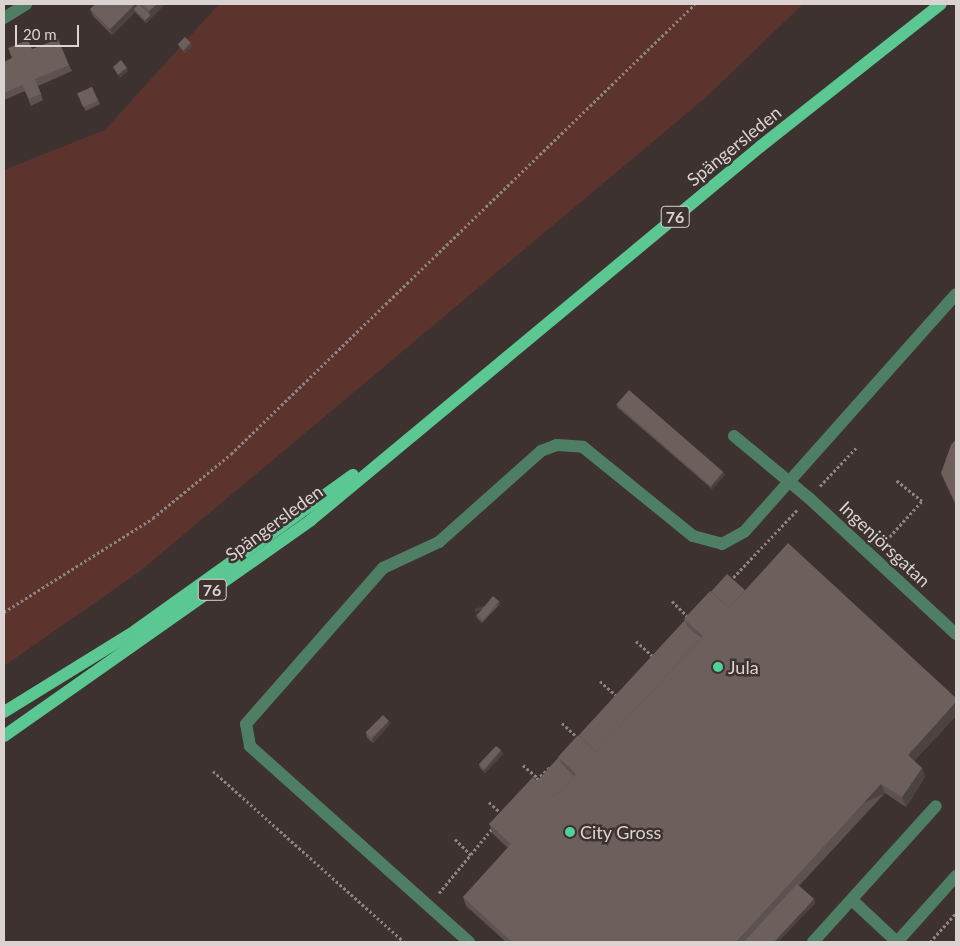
<!DOCTYPE html>
<meta charset="utf-8">
<style>
body{margin:0}
#map{position:relative;width:960px;height:946px;overflow:hidden;background:#3d3230;font-family:Lato,sans-serif}
div>[style]{position:absolute}
[style*='--x']{left:calc(var(--x)*1px);top:calc(var(--y)*1px);width:calc(var(--w)*1px);rotate:calc(var(--a)*1deg)}
.green>*{inset:0;background:#5d342d}
.path>*{height:3px;margin-top:-1.5px;transform-origin:0;background:repeating-linear-gradient(90deg,#8d8482 0 2.5px,transparent 0 5px)}
.minor>*{height:12px;margin:-6px;padding:0 6px;transform-origin:6px;border-radius:6px;background:#4e7f65}
.major>*{height:12px;margin:-6px;padding:0 6px;transform-origin:6px;border-radius:6px;background:#5bc793}
.wall>*{inset:0;background:#5d524f;transform-origin:0 0}
.shaded-wall>*{inset:0;background:#4c4240;transform-origin:0 0}
.building>*{inset:0;background:#6c5f5c;transform-origin:0 0}
.dots>*{width:14px;height:14px;translate:-50% -50%;box-sizing:border-box;border:2px solid #3d3230;border-radius:50%}
span{translate:-50% -50%;white-space:nowrap;text-align:center;line-height:1.15;-webkit-text-stroke:5px #3d3230;paint-order:stroke}
.shield-label span{padding:1px 4px;background:#3d3230;border:1px solid;border-radius:4px;-webkit-text-stroke-width:0}
.shield-label{font-size:16px;color:#dbd3d2;font-weight:700}
.street-label{font-size:18px;color:#dbd3d2}
.poi-label{font-size:18px;color:#dbd3d2}
.left{translate:0 -50%;text-align:left}
.frame{position:absolute;inset:0;border:5px solid #dbd3d2;pointer-events:none}
.scale{position:absolute;left:15px;top:25px;width:64px;height:22px;box-sizing:border-box;border:2px solid #dbd3d2;border-top:0;padding-left:6px;font-size:15px;line-height:18px;white-space:nowrap;color:#dbd3d2;-webkit-text-stroke:4px #3d3230;paint-order:stroke}
</style>
<div id="map">
<div class="green">
<i style="clip-path:polygon(219px 4px,803px 4px,705px 98px,139px 572px,4px 666px,4px 170px,105px 130px)"></i>
</div>
<div class="path">
<i style="--x:820;--y:486;--w:54;--a:-46.5"></i>
<i style="--x:883;--y:544;--w:58;--a:-47.8"></i>
<i style="--x:922;--y:501;--w:33;--a:-141"></i>
<i style="--x:730;--y:581;--w:99;--a:-46.6"></i>
<i style="--x:672;--y:601;--w:24;--a:45"></i>
<i style="--x:4;--y:612;--w:176;--a:-32.2"></i>
<i style="--x:153;--y:518;--w:101;--a:-39.4"></i>
<i style="--x:231;--y:454;--w:646;--a:-44.12"></i>
<i style="--x:636;--y:641;--w:24;--a:42"></i>
<i style="--x:600;--y:681;--w:24;--a:42"></i>
<i style="--x:562;--y:723;--w:22;--a:43"></i>
<i style="--x:523;--y:765;--w:20;--a:41"></i>
<i style="--x:213;--y:771;--w:256;--a:41.8"></i>
<i style="--x:533;--y:783;--w:23;--a:-43"></i>
<i style="--x:489;--y:802;--w:19;--a:43"></i>
<i style="--x:455;--y:839;--w:24;--a:45"></i>
<i style="--x:439;--y:893;--w:83;--a:-50.4"></i>
<i style="--x:930;--y:942;--w:39;--a:-48"></i>
</div>
<div class="minor">
<i style="--x:4;--y:18;--w:26;--a:-32"></i>
<i style="--x:734;--y:436;--w:97;--a:39.6"></i>
<i style="--x:809;--y:498;--w:200;--a:42.8"></i>
<i style="--x:852;--y:900;--w:62;--a:43"></i>
<i style="--x:469;--y:942;--w:294;--a:-138.2"></i>
<i style="--x:250;--y:746;--w:22;--a:-100"></i>
<i style="--x:246;--y:724;--w:208;--a:-48.7"></i>
<i style="--x:383;--y:568;--w:62;--a:-24.9"></i>
<i style="--x:439;--y:542;--w:137;--a:-41.7"></i>
<i style="--x:541;--y:451;--w:17;--a:-21"></i>
<i style="--x:557;--y:445;--w:26;--a:4"></i>
<i style="--x:583;--y:447;--w:141;--a:39"></i>
<i style="--x:693;--y:536;--w:30;--a:15"></i>
<i style="--x:722;--y:544;--w:26;--a:-29"></i>
<i style="--x:745;--y:531;--w:317;--a:-48.3"></i>
<i style="--x:813;--y:942;--w:183;--a:-47.9"></i>
<i style="--x:897;--y:942;--w:89;--a:-48.2"></i>
</div>
<div class="major">
<i style="--x:4;--y:712;--w:154;--a:-31.7"></i>
<i style="--x:135;--y:631;--w:268;--a:-35.6"></i>
<i style="--x:4;--y:736;--w:375;--a:-35.1"></i>
<i style="--x:311;--y:520;--w:585;--a:-39.73"></i>
<i style="--x:761;--y:146;--w:229;--a:-38.3"></i>
</div>
<div class="wall">
<i style="clip-path:polygon(96px 4px,165px 4px,146px 23px,135px 12px,112px 35px,93px 16px,90px 9px)"></i>
<i style="clip-path:polygon(191px 43px,192px 46px,185px 53px,179px 47px,178px 44px)"></i>
<i style="clip-path:polygon(32px 49px,69px 65px,72px 71px,38px 86px,43px 100px,31px 106px,25px 91px,4px 100px,4px 62px)"></i>
<i style="left:92px;top:87px;width:19px;height:16px;rotate:65deg"></i>
<i style="clip-path:polygon(616px 404px,725px 475px,712px 489px,618px 408px)"></i>
<i style="clip-path:polygon(956px 439px,956px 506px,945px 482px,941px 473px)"></i>
<i style="clip-path:polygon(745px 590px,956px 716px,914px 761px,922px 768px,925px 777px,906px 807px,885px 793px,799px 886px,814px 899px,815px 903px,778px 942px,506px 942px,466px 906px,463px 897px,508px 848px,493px 834px,489px 824px,537px 781px,685px 620px)"></i>
<i style="clip-path:polygon(499px 601px,500px 604px,482px 623px,477px 618px,476px 615px)"></i>
<i style="clip-path:polygon(389px 721px,390px 724px,373px 743px,367px 738px,366px 734px)"></i>
<i style="clip-path:polygon(501px 750px,503px 754px,485px 773px,480px 768px,479px 764px)"></i>
</div>
<div class="shaded-wall">
<i style="clip-path:polygon(135px 4px,139px 4px,134px 9px,135px 12px,112px 35px,110px 29px)"></i>
<i style="clip-path:polygon(157px 4px,165px 4px,146px 23px,145px 20px,150px 15px,149px 11px)"></i>
<i style="clip-path:polygon(191px 43px,192px 46px,185px 53px,184px 50px)"></i>
<i style="clip-path:polygon(127px 68px,128px 71px,120px 78px,118px 75px)"></i>
<i style="clip-path:polygon(723px 472px,725px 475px,712px 489px,711px 486px)"></i>
<i style="left:499px;top:601px;width:3px;height:26px;rotate:72deg"></i>
<i style="clip-path:polygon(956px 702px,956px 716px,911px 764px,908px 755px)"></i>
<i style="clip-path:polygon(389px 721px,390px 724px,373px 743px,372px 739px)"></i>
<i style="clip-path:polygon(501px 750px,503px 754px,485px 773px,484px 770px)"></i>
<i style="clip-path:polygon(922px 768px,925px 777px,906px 807px,902px 797px)"></i>
<i style="left:881px;top:784px;width:10px;height:214px;rotate:66deg"></i>
<i style="clip-path:polygon(814px 899px,815px 903px,778px 942px,774px 942px)"></i>
</div>
<div class="building">
<i style="clip-path:polygon(96px 4px,135px 4px,110px 29px,90px 9px)"></i>
<i style="left:139px;top:4px;width:16px;height:7px;rotate:45deg"></i>
<i style="clip-path:polygon(141px 4px,157px 4px,149px 11px)"></i>
<i style="left:185px;top:37px;width:8px;height:10px;rotate:45deg"></i>
<i style="clip-path:polygon(58px 39px,69px 65px,35px 79px,41px 94px,29px 99px,22px 85px,4px 93px,4px 62px,12px 58px,8px 48px,28px 40px,32px 49px)"></i>
<i style="clip-path:polygon(121px 60px,127px 68px,118px 75px,113px 67px)"></i>
<i style="left:92px;top:87px;width:15px;height:16px;rotate:67deg"></i>
<i style="left:629px;top:390px;width:125px;height:19px;rotate:41deg"></i>
<i style="clip-path:polygon(956px 439px,956px 502px,954px 500px,941px 473px,951px 445px)"></i>
<i style="clip-path:polygon(788px 543px,956px 698px,956px 702px,908px 755px,922px 768px,902px 797px,881px 784px,736px 942px,512px 942px,463px 897px,511px 844px,489px 824px,533px 777px,555px 797px,576px 774px,558px 757px,578px 735px,596px 752px,703px 636px,684px 619px,710px 591px,729px 608px)"></i>
<i style="left:727px;top:574px;width:24px;height:24px;rotate:42deg"></i>
<i style="left:493px;top:596px;width:8px;height:25px;rotate:40deg"></i>
<i style="clip-path:polygon(685px 620px,687px 626px,701px 638px,596px 752px,579px 735px)"></i>
<i style="left:383px;top:715px;width:8px;height:25px;rotate:45deg"></i>
<i style="clip-path:polygon(496px 746px,501px 750px,484px 770px,479px 764px)"></i>
<i style="clip-path:polygon(559px 757px,561px 763px,574px 776px,555px 797px,537px 781px)"></i>
<i style="clip-path:polygon(797px 884px,814px 899px,774px 942px,744px 942px)"></i>
</div>
<div class="dots">
<i style="left:718px;top:667px;background:#51d397"></i>
<i style="left:570px;top:832px;background:#51d397"></i>
</div>
<div class="shield-label">
<span style="left:675px;top:217px">76</span>
<span style="left:212px;top:590px">76</span>
</div>
<div class="street-label">
<span style="left:734px;top:146px;rotate:-39deg">Spängersleden</span>
<span style="left:274px;top:523px;rotate:-36deg">Spängersleden</span>
<span style="left:885px;top:544px;rotate:43deg">Ingenjörsgatan</span>
</div>
<div class="poi-label">
<span class="left" style="left:728px;top:667px">Jula</span>
<span class="left" style="left:580px;top:832px">City Gross</span>
</div>
<div class="frame"></div>
<div class="scale">20 m</div>
</div>
